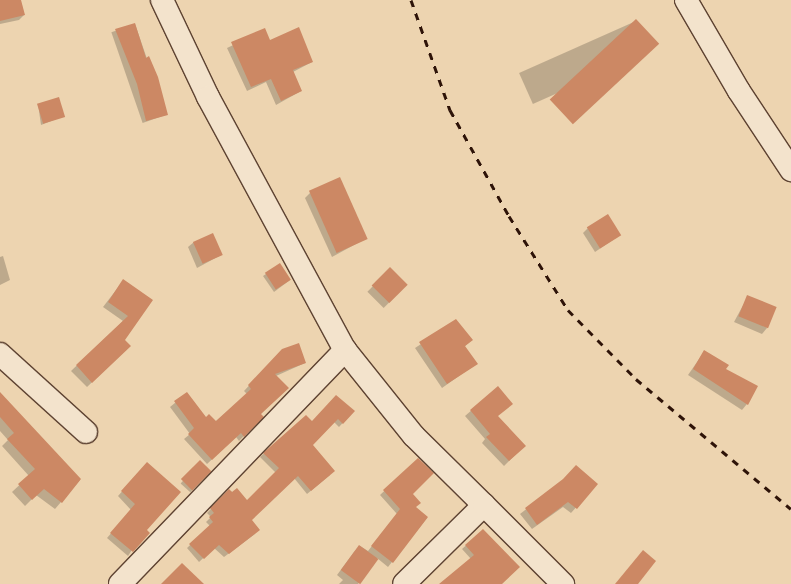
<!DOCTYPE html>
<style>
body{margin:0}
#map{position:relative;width:791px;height:584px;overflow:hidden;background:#edd4b0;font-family:Alegreya,serif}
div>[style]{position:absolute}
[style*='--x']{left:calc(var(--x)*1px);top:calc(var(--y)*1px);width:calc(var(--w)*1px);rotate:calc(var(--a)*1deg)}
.shadow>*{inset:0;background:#0003;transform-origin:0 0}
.building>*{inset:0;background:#cc8864;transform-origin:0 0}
.roads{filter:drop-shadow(1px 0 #5e4332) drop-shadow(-1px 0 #5e4332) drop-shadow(0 1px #5e4332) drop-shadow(0 -1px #5e4332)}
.street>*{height:22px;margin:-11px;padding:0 11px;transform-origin:11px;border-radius:11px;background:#f3e3cc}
.rail>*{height:3px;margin-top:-1.5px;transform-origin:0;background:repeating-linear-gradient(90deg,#2e1308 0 7px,transparent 0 14px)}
span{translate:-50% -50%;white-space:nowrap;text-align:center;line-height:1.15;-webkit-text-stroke:3px #f3e3cc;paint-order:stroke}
</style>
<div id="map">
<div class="shadow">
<i style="clip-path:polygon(0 0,20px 0,24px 15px,19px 20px,0 24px)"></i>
<i style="left:636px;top:21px;width:34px;height:128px;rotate:66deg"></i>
<i style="left:135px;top:24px;width:96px;height:25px;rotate:71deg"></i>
<i style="clip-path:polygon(265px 30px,269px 41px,312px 62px,293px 72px,301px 91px,276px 105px,266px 82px,247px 91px,227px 48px)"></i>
<i style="clip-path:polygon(38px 104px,64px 116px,41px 125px)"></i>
<i style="clip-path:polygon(310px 193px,365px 239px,332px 257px,305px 198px)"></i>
<i style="clip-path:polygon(588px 228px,620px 235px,595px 252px,583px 233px)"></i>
<i style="clip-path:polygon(194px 242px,221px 255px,197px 268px,188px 247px)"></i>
<i style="clip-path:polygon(3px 256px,10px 280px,0 285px,0 257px)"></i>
<i style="left:390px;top:269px;width:23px;height:32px;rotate:45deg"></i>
<i style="clip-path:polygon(266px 274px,290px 280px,274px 292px,263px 276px)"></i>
<i style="clip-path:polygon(123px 281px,152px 300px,124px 340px,130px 346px,87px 387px,71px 371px,123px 321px,103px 307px)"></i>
<i style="clip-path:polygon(748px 296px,767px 328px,762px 334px,734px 322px)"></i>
<i style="clip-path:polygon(456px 321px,472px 340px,464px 347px,476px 364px,442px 388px,415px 348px)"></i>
<i style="clip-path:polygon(282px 350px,305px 363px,276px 376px,260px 414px,262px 417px,239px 441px,236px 437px,207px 464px,184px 439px,190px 434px,170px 407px,187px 393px,206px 418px,215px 422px,247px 394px,244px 391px)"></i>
<i style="clip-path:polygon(704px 352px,725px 369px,747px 404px,742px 410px,688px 375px)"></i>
<i style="clip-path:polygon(498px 387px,497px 417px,519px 451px,504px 466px,482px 443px,485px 439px,465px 416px)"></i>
<i style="clip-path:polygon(0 394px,80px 480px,55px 509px,36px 495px,25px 506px,12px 492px,29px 476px,2px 446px,8px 440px,0 431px)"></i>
<i style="clip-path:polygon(353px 412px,339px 427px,334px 422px,312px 445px,330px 475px,307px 494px,294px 478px,251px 520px,255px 534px,224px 557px,214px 548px,199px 562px,187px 548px,210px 526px,206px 522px,211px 517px,207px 513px,229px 490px,247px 501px,276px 473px,260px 457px,306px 416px,312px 422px)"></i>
<i style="clip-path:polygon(418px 459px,411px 494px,415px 507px,427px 518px,388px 567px,377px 558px,358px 584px,339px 584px,343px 580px,337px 575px,354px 552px,360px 546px,368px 551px,397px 514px,380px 495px)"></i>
<i style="left:200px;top:462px;width:13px;height:29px;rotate:42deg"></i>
<i style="clip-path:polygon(143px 468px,145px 530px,128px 556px,107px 538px,131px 510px,118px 496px)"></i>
<i style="clip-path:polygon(562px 481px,597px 484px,571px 513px,563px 507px,532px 529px,520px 514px)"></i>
<i style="clip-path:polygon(483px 530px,501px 584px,446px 584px,471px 559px,462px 549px)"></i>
</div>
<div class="building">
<i style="clip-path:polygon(0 0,21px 0,25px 15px,0 21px)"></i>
<i style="left:636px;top:19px;width:34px;height:118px;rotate:47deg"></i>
<i style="clip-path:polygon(135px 23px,146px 58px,149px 56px,158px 77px,168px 115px,146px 121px,137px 84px,115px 29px)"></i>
<i style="clip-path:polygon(299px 27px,313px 62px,293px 70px,302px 91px,281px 101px,271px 79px,251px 87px,231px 42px,265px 28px,270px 40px)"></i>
<i style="left:59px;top:97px;width:21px;height:23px;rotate:73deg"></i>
<i style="left:340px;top:177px;width:68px;height:34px;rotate:66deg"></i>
<i style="left:608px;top:214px;width:25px;height:25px;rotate:58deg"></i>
<i style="left:213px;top:233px;width:24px;height:22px;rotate:66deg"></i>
<i style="left:280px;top:263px;width:20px;height:18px;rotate:57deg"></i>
<i style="left:390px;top:267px;width:25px;height:26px;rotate:45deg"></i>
<i style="clip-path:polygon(123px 279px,153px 300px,125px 340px,131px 346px,92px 383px,76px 365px,128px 316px,108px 302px)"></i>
<i style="left:747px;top:295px;width:32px;height:23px;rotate:22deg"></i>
<i style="clip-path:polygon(456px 319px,473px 340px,465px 346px,478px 364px,447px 384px,419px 342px)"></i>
<i style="clip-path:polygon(299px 343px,306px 363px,275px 374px,289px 388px,261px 414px,264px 417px,244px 437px,241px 433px,212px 460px,188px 434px,194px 428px,174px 401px,187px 392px,206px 417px,209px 414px,216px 421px,251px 389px,248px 385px,282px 349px)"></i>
<i style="clip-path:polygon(704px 350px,729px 365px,726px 369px,758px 386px,748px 405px,693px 369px)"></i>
<i style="clip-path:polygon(498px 386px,513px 404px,498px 416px,526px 446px,509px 461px,486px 437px,490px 434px,470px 410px)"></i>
<i style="clip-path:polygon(0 392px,81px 479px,62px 503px,44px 489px,32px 500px,18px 484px,35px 469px,7px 439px,14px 433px,0 417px)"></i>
<i style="clip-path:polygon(336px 395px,355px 411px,343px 424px,338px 419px,313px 445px,335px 471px,311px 491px,298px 476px,252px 520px,260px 530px,229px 554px,219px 545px,204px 559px,189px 544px,213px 522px,209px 517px,214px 513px,210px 508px,229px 489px,232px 492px,237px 488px,247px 500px,279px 468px,263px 453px,306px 415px,312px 421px)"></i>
<i style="clip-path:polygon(418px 458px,434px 473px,413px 494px,421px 503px,416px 507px,428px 517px,393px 563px,371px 546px,400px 509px,383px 490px)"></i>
<i style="left:200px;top:460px;width:16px;height:27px;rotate:45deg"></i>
<i style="clip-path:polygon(147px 462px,181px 492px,147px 530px,150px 533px,133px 552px,110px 533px,135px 504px,121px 491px)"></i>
<i style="clip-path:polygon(576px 465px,598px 484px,577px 509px,568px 502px,537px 525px,525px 508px,563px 479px)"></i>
<i style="clip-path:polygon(483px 529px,520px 567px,502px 584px,439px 584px,474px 555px,465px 545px)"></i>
<i style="left:359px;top:545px;width:24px;height:31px;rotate:36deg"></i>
<i style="clip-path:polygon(643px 550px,656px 561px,638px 584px,615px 584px)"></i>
<i style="clip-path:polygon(182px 563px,204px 584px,161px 584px)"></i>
</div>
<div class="roads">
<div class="street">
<i style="--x:162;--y:0;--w:107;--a:64.6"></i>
<i style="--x:208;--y:97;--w:288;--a:61.6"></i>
<i style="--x:345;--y:350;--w:110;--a:51.3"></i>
<i style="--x:414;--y:436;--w:98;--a:44.6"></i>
<i style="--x:484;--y:505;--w:112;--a:135.4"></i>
<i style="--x:686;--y:0;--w:105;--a:59.8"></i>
<i style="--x:739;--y:91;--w:95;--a:56.6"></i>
<i style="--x:0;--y:354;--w:116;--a:42.2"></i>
<i style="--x:484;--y:505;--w:112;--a:45"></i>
<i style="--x:120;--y:584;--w:325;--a:-46.1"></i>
</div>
</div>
<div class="rail">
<i style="--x:411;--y:0;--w:117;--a:70.5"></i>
<i style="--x:450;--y:110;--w:121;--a:60.9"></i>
<i style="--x:509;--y:216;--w:111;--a:57.9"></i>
<i style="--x:568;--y:310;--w:97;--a:45.4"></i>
<i style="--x:636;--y:379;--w:202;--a:40"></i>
</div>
</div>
